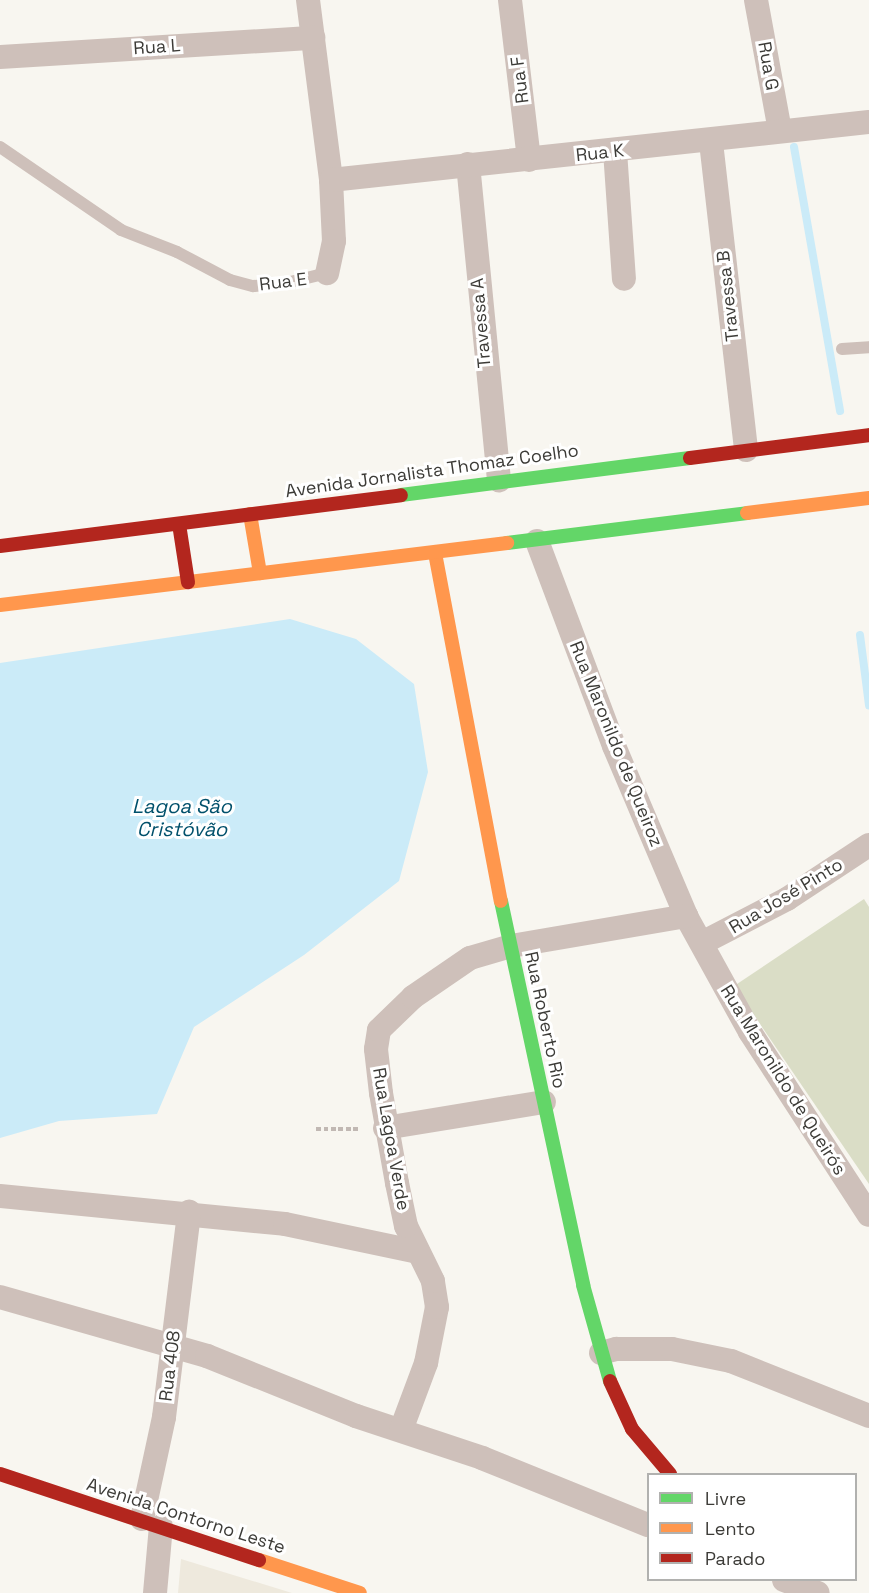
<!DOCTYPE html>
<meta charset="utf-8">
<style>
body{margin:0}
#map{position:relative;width:869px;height:1593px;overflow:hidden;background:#f8f6f0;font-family:"Space Grotesk",sans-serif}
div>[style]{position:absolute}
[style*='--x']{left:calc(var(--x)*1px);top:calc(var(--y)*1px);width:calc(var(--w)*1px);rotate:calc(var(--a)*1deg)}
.built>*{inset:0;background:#eee9dd}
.green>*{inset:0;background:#daddc6}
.water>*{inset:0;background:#cbebf8}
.stream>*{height:8px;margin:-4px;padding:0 4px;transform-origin:4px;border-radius:4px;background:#cbebf8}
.path>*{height:4px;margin-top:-2px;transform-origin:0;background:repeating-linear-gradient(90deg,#c1b8b3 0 4.5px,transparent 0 7.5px)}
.lane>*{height:12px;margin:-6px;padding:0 6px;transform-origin:6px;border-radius:6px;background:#cec0ba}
.street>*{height:24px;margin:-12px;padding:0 12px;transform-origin:12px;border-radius:12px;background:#cec0ba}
.fast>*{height:14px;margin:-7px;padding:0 7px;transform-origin:7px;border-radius:7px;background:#63d668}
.slow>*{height:14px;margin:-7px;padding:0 7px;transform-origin:7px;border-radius:7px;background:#ff974d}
.jam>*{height:14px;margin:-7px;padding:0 7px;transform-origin:7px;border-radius:7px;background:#b3261e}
span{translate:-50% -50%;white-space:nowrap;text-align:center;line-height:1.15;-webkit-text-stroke:6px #fff;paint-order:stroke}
.street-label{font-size:18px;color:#3c3b37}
.water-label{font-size:20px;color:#00506b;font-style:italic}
.legend{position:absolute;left:647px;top:1473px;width:210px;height:108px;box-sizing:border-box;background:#fff;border:2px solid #b1b1af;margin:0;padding:8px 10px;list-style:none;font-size:18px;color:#3c3b37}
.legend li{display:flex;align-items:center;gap:12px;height:30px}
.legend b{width:30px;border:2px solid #b1b1af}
</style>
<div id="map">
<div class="built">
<i style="clip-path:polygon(181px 1559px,292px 1593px,178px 1593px)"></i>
</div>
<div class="green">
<i style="clip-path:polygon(864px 899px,869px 907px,869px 1184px,734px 986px)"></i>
</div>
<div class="water">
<i style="clip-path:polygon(290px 619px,356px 639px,414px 684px,428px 772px,399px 881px,304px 955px,194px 1027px,157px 1114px,59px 1121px,0 1138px,0 663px)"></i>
</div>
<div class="stream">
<i style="--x:794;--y:147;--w:268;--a:80.1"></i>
<i style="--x:860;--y:635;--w:71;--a:82.7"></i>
</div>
<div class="path">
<i style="--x:316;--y:1129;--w:45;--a:0"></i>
</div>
<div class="lane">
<i style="--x:0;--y:147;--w:147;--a:34.4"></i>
<i style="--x:121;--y:230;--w:60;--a:21.4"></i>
<i style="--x:177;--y:252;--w:60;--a:27.8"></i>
<i style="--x:230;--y:280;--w:24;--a:15"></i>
<i style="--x:253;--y:286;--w:29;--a:-4"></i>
<i style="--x:282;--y:284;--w:46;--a:-13.7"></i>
<i style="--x:842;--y:349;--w:27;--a:-4"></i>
</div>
<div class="street">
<i style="--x:308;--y:0;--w:181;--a:82.7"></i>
<i style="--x:331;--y:180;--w:61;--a:87.2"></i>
<i style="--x:334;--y:241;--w:33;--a:102"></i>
<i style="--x:510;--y:0;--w:161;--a:83.2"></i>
<i style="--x:756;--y:0;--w:133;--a:79.6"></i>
<i style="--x:0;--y:57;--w:314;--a:-3.5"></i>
<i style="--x:711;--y:142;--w:310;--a:83.5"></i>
<i style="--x:615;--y:151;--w:128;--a:86"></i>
<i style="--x:468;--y:164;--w:318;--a:84.4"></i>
<i style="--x:331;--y:180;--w:541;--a:-6.15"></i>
<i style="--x:537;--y:541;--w:219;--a:69.4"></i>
<i style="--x:614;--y:746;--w:185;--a:67"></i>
<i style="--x:686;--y:916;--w:132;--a:61.1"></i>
<i style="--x:750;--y:1032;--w:218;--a:57"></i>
<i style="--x:702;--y:943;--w:96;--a:-27.4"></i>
<i style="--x:787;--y:899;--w:98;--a:-33.4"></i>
<i style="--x:385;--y:1128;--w:161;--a:-9.3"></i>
<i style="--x:0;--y:1196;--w:286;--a:5.6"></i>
<i style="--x:285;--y:1224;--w:136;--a:11.9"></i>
<i style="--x:0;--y:1297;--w:215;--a:15.9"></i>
<i style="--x:207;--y:1356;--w:161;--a:21.9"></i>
<i style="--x:356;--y:1416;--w:133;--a:18.4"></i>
<i style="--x:482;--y:1458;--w:179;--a:22"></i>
<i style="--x:601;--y:1353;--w:16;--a:-15"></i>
<i style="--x:616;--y:1349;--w:56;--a:0"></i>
<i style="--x:672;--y:1349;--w:60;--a:11.5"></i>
<i style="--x:731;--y:1361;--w:149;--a:21.7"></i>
<i style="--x:401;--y:1430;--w:72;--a:-69.5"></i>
<i style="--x:426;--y:1363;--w:57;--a:-78.9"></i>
<i style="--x:437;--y:1307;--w:26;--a:-99"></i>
<i style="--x:433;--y:1281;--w:61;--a:-116.1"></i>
<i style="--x:406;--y:1226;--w:44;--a:-101.8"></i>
<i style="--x:397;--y:1183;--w:91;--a:-100.1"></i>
<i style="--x:381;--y:1093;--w:44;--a:-96.5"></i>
<i style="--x:376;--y:1049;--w:19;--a:-81"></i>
<i style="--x:379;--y:1030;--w:47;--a:-44.1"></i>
<i style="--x:413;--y:997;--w:69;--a:-34.4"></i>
<i style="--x:470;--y:958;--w:43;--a:-16.3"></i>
<i style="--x:511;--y:946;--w:178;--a:-9.7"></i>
<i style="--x:142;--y:1519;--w:104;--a:-77.8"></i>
<i style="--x:164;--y:1417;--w:207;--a:-83"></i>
<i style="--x:784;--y:1580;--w:36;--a:21"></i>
<i style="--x:155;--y:1593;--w:67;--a:-84.9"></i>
</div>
<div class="fast">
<i style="--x:401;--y:495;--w:291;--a:-7.3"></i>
<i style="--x:507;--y:543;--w:242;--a:-7.1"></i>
<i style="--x:501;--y:901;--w:393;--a:77.9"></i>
<i style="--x:583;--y:1285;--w:100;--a:74.3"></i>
</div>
<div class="slow">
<i style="--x:747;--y:513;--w:123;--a:-7"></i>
<i style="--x:250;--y:514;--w:60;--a:80.4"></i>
<i style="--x:435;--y:553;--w:354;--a:79.3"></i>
<i style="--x:0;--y:605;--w:511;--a:-6.97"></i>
<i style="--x:259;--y:1560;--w:106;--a:18.1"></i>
</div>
<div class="jam">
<i style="--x:690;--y:458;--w:180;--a:-7.3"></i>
<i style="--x:179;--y:524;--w:59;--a:81.2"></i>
<i style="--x:0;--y:546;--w:404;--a:-7.2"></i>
<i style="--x:610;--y:1381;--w:53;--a:65.4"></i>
<i style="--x:632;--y:1429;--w:59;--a:49.8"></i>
<i style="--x:0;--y:1474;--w:273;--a:18.4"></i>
</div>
<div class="street-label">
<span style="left:157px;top:47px;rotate:-4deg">Rua L</span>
<span style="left:768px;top:66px;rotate:80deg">Rua G</span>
<span style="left:520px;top:80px;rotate:-97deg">Rua F</span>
<span style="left:600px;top:153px;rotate:-6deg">Rua K</span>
<span style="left:283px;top:282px;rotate:-7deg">Rua E</span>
<span style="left:728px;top:296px;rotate:-96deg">Travessa B</span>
<span style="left:481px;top:323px;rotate:-95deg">Travessa A</span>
<span style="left:432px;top:471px;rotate:-8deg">Avenida Jornalista Thomaz Coelho</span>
<span style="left:616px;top:744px;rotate:68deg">Rua Maronildo de Queiroz</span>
<span style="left:786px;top:896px;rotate:-31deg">Rua José Pinto</span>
<span style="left:545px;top:1020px;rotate:78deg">Rua Roberto Rio</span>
<span style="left:783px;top:1080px;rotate:58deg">Rua Maronildo de Queirós</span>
<span style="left:391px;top:1139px;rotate:80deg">Rua Lagoa Verde</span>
<span style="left:170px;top:1366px;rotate:-83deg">Rua 408</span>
<span style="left:186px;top:1516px;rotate:18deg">Avenida Contorno Leste</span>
</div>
<div class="water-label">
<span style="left:182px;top:818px">Lagoa São<br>Cristóvão</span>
</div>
<ul class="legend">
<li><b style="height:8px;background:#63d668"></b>Livre</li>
<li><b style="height:8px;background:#ff974d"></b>Lento</li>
<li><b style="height:8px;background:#b3261e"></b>Parado</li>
</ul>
</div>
